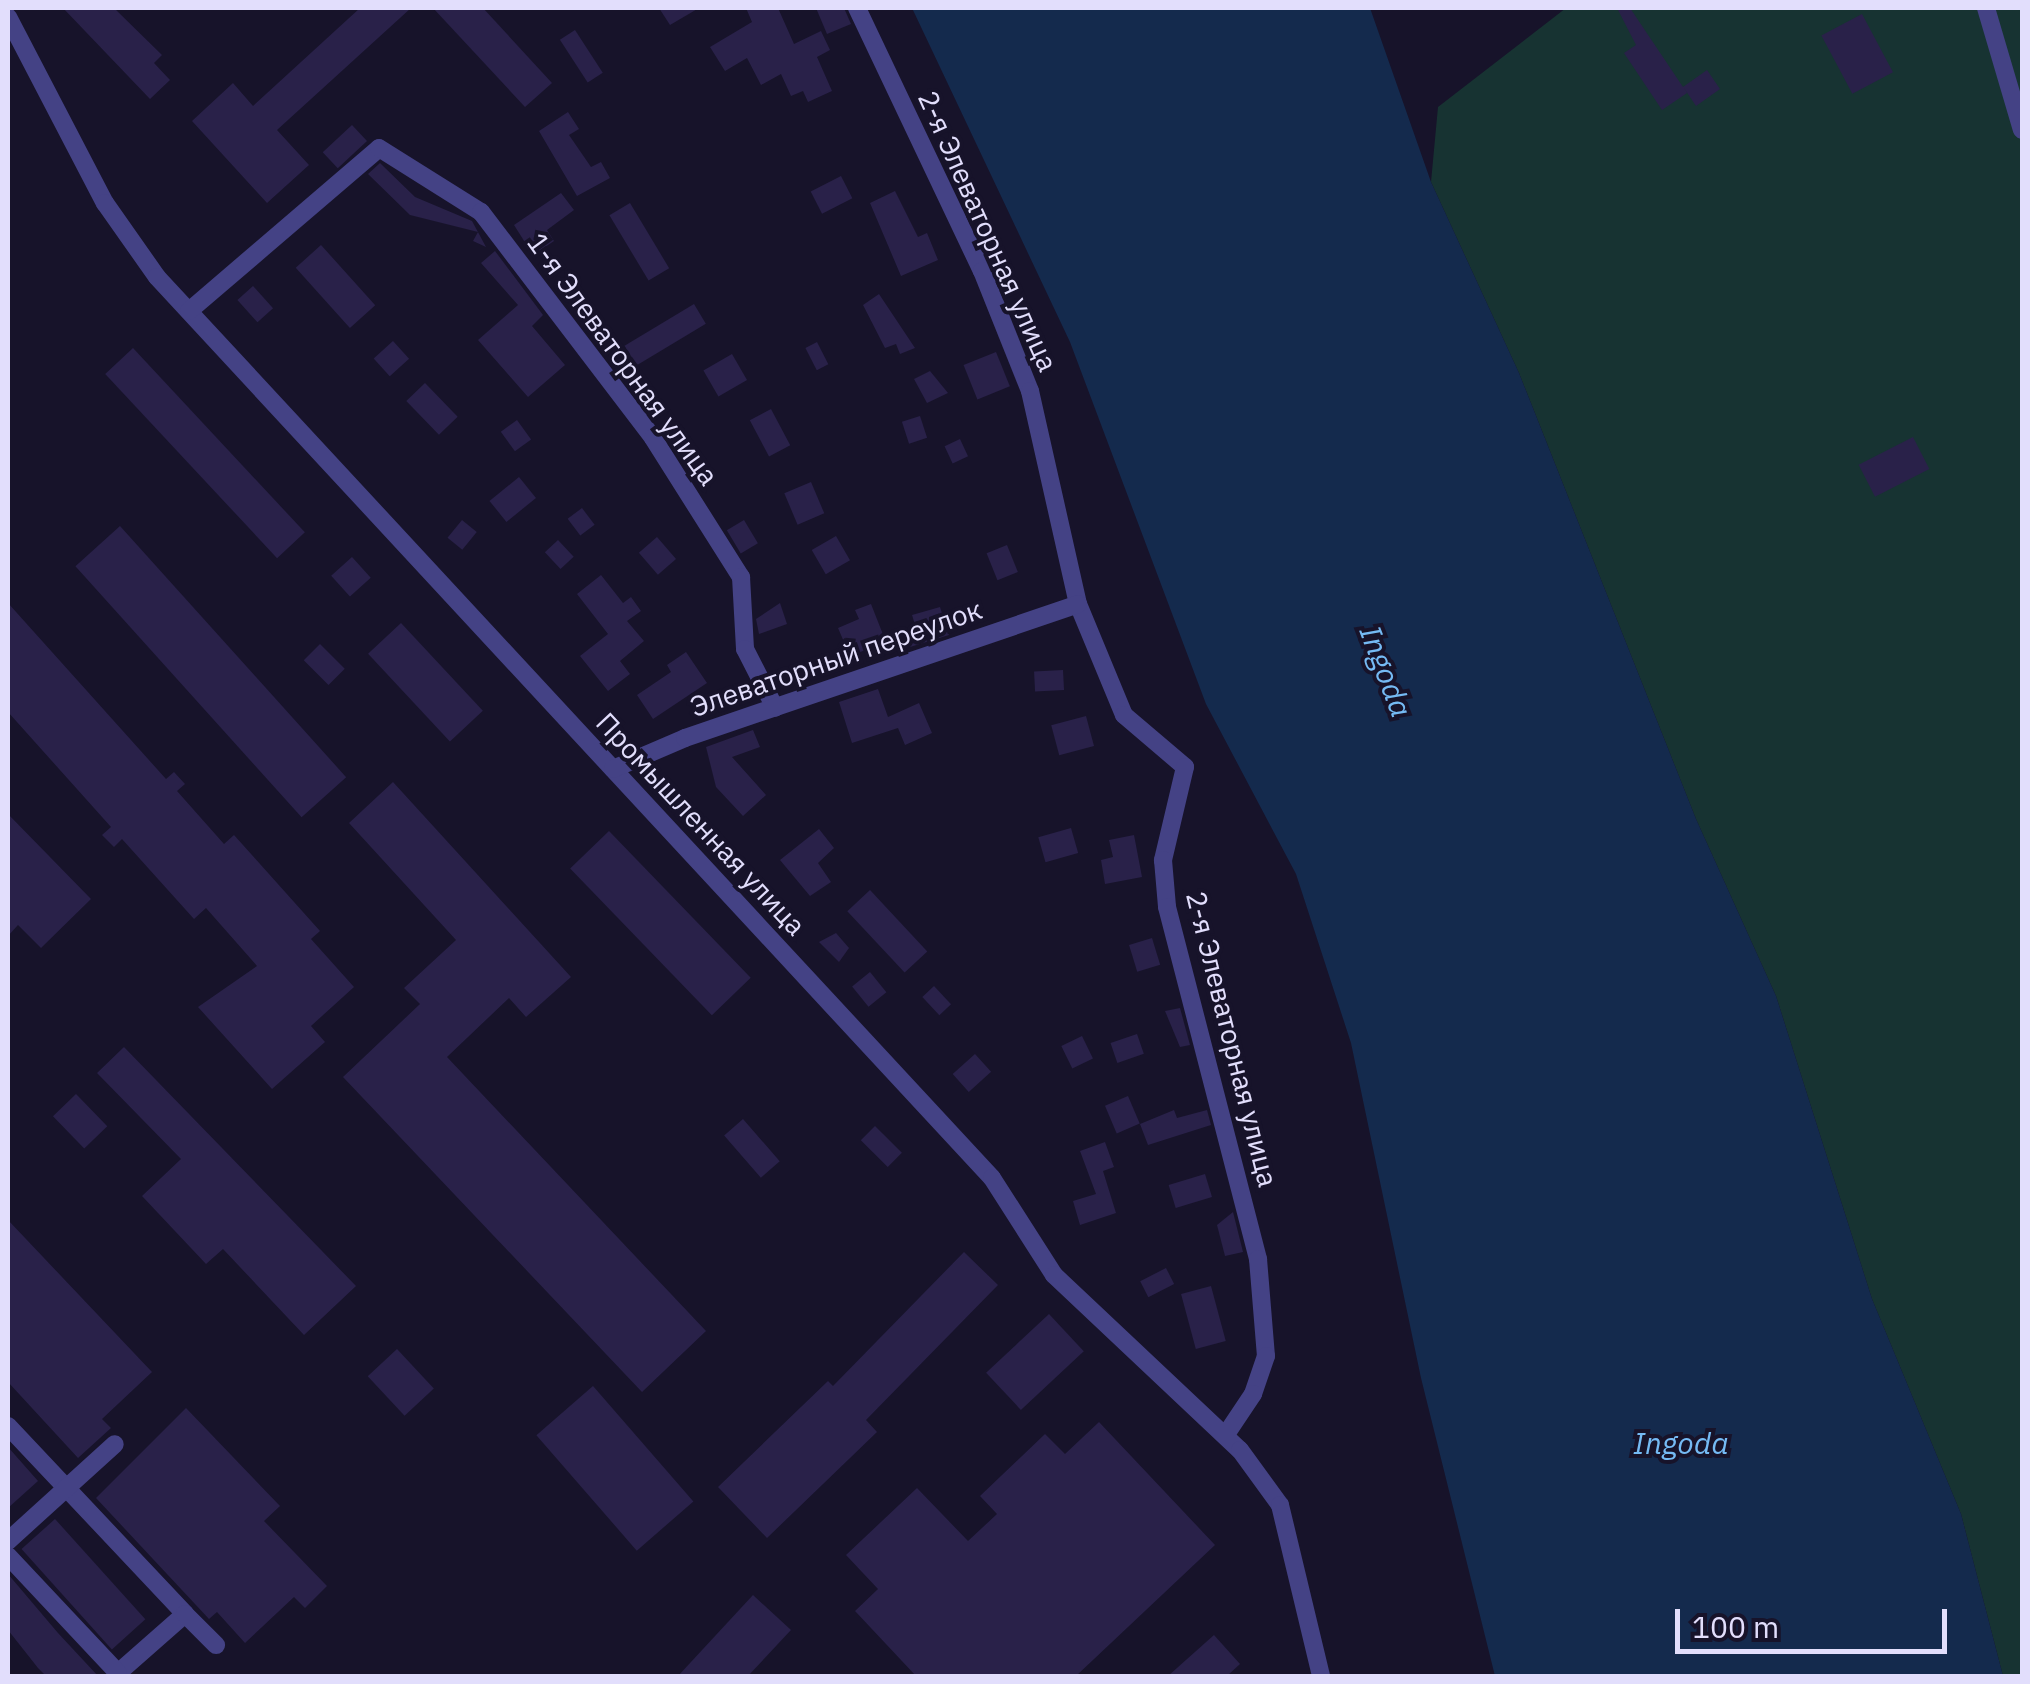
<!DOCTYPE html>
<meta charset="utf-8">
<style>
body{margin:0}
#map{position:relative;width:2030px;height:1684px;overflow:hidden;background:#17132a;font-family:"IBM Plex Sans",sans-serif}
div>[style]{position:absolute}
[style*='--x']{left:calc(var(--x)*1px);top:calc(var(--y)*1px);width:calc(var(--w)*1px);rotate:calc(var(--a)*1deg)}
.green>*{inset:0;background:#173332}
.water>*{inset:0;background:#142a4d}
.building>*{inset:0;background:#292149;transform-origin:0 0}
.minor>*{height:18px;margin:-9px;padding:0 9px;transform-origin:9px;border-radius:9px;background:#444285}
span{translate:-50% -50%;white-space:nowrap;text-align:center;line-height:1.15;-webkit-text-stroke:8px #17132a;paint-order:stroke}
.street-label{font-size:28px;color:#e2defc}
.water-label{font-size:30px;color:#75baf4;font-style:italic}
.frame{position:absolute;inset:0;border:10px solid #e2defc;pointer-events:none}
.scale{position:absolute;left:1675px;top:1609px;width:272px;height:45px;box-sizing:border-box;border:5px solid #e2defc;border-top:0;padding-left:12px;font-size:30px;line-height:35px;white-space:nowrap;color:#e2defc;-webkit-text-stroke:8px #17132a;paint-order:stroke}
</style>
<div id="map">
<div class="green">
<i style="clip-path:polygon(1566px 8px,2022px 8px,2022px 1676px,2003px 1676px,1961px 1514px,1872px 1299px,1776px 996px,1696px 819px,1519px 373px,1431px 182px,1438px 107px)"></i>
</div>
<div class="water">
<i style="clip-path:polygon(912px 8px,1370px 8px,1431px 182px,1519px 373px,1696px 819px,1776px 996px,1872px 1299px,1961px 1514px,2003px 1676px,1495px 1676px,1421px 1378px,1351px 1043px,1296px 874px,1206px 704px,1070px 342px)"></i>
</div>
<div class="building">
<i style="clip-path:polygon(63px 8px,114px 8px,162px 55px,154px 63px,170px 80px,150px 99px)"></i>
<i style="clip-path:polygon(360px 8px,411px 8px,277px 130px,309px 165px,267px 203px,192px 121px,233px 83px,253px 106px)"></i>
<i style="clip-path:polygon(433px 8px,483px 8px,552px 83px,525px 107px)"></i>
<i style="clip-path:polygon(659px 8px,699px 8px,670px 25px)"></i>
<i style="clip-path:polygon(746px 8px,778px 8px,794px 44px,821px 31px,830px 50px,817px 57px,832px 91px,808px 102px,803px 91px,791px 96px,781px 74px,761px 85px,747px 58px,725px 71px,710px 47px,752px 22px)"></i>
<i style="clip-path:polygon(816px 8px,844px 8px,851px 24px,827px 34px)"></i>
<i style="clip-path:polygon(1617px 8px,1630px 8px,1683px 87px,1707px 70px,1720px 89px,1696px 106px,1684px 88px,1687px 93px,1662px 110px,1624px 53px,1636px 45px)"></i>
<i style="left:1862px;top:14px;width:66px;height:46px;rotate:62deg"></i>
<i style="left:575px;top:30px;width:51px;height:18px;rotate:57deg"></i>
<i style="clip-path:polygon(568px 112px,579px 129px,569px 135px,591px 167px,601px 162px,610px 178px,577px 196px,539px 131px)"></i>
<i style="left:352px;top:125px;width:22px;height:40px;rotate:47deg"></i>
<i style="clip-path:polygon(380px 163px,415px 197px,472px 221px,486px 247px,473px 241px,478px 232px,410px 215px,368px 174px)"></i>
<i style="left:841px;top:176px;width:25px;height:34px;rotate:63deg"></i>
<i style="clip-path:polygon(895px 191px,918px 237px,927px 233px,938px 260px,901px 276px,870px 203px)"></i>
<i style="clip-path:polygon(561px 193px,574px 210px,547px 230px,554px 241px,533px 255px,514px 225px)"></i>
<i style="left:630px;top:203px;width:76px;height:24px;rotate:59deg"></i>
<i style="left:321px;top:245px;width:81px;height:34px;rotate:48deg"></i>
<i style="clip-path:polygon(495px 251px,543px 315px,532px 326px,565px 365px,528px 397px,478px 340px,518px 305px,481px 263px)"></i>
<i style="left:253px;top:286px;width:30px;height:21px;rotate:48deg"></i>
<i style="clip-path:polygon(879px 294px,915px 348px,900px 354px,896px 344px,885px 348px,863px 305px)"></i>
<i style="left:694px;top:304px;width:23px;height:81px;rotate:59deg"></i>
<i style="left:393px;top:341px;width:24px;height:26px;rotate:48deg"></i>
<i style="left:817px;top:342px;width:25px;height:13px;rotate:63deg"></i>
<i style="left:133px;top:348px;width:252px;height:38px;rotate:47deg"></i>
<i style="left:996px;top:352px;width:37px;height:35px;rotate:68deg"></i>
<i style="left:732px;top:354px;width:30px;height:33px;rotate:60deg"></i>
<i style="clip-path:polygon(930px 371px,948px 393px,927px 403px,914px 379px)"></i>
<i style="left:425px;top:383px;width:47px;height:26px;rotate:46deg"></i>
<i style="left:771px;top:409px;width:41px;height:24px;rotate:62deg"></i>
<i style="left:920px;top:416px;width:23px;height:19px;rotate:72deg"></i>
<i style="left:517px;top:420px;width:24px;height:20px;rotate:54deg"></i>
<i style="left:1913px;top:437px;width:36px;height:61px;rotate:63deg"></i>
<i style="left:960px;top:439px;width:19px;height:17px;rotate:65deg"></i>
<i style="left:519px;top:477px;width:27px;height:38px;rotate:51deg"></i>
<i style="left:811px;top:482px;width:34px;height:29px;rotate:67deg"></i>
<i style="left:582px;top:508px;width:21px;height:18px;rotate:53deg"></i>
<i style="left:462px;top:520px;width:19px;height:23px;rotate:39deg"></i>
<i style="left:744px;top:520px;width:27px;height:20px;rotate:59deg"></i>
<i style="left:120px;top:526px;width:338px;height:60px;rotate:48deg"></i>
<i style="left:836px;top:536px;width:28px;height:28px;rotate:60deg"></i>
<i style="left:657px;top:537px;width:29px;height:24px;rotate:49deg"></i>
<i style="left:558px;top:540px;width:23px;height:18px;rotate:47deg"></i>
<i style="left:1007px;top:545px;width:29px;height:22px;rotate:68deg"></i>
<i style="left:352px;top:557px;width:28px;height:28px;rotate:48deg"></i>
<i style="clip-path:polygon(601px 575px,623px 603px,631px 597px,641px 611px,627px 621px,644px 641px,620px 661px,630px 674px,608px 691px,580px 656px,608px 634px,577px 594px)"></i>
<i style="clip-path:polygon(8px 603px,166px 779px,174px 772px,185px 784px,177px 791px,224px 844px,234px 835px,320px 931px,311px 939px,354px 987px,311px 1026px,325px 1042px,272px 1089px,198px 1007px,257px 966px,206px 908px,194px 919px,122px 839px,114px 847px,102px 835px,111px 827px,8px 712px)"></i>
<i style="clip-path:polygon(780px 603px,787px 624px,759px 634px,756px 619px)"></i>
<i style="clip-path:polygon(871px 604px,886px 642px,850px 656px,838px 628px,859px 619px,855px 610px)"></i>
<i style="clip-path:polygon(940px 607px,949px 635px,910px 647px,905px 631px,916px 628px,912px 615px)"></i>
<i style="left:401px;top:623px;width:120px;height:45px;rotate:47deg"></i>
<i style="left:320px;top:644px;width:35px;height:23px;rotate:45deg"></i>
<i style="clip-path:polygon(686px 652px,707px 683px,653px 719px,637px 695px,671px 672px,667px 665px)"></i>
<i style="left:1063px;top:670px;width:20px;height:29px;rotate:87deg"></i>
<i style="clip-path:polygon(878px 689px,888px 717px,919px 703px,932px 733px,905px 745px,898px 728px,852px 743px,839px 702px)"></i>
<i style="left:1086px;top:716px;width:31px;height:36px;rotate:75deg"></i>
<i style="clip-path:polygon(753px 730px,760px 747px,732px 757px,766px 795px,743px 816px,716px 787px,706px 747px)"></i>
<i style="clip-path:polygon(393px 782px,571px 977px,526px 1017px,509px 998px,447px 1057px,706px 1331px,642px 1392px,343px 1077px,420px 1004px,404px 988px,456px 940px,349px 823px)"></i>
<i style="clip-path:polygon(8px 814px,91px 899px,41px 948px,18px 925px,8px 936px)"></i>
<i style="left:1071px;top:828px;width:26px;height:34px;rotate:74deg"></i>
<i style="clip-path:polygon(819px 829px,834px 848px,818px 863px,831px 882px,810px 896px,780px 860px)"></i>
<i style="left:609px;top:831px;width:204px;height:54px;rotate:46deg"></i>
<i style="clip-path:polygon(1134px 835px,1142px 877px,1105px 884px,1101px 860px,1113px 857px,1109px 840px)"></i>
<i style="left:870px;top:890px;width:84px;height:31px;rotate:47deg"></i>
<i style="clip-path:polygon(836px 933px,849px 948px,839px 962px,819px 942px)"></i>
<i style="left:1152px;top:938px;width:28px;height:24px;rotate:73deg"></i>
<i style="left:870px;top:972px;width:26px;height:23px;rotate:51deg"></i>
<i style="left:934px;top:986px;width:25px;height:16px;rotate:47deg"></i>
<i style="clip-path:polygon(1180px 1008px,1190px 1045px,1180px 1047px,1165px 1011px)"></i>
<i style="left:1137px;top:1034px;width:21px;height:28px;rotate:71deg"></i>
<i style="left:1082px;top:1036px;width:25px;height:23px;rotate:64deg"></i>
<i style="clip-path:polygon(124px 1047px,356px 1286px,304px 1335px,223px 1249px,206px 1264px,142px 1196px,181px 1159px,97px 1073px)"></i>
<i style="left:975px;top:1054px;width:24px;height:30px;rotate:48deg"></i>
<i style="left:76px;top:1094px;width:45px;height:32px;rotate:46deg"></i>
<i style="left:1128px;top:1096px;width:30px;height:25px;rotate:67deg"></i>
<i style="clip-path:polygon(1174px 1110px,1177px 1118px,1207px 1110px,1211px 1125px,1148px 1145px,1140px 1124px)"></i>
<i style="left:743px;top:1119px;width:56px;height:25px;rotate:49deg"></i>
<i style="left:875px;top:1126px;width:38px;height:20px;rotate:45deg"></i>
<i style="clip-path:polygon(1105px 1142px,1114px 1167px,1103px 1171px,1116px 1213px,1080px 1225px,1073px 1201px,1096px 1194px,1080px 1151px)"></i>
<i style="left:1205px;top:1174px;width:24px;height:38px;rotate:73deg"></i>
<i style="clip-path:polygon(1233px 1212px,1243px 1252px,1225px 1256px,1217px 1225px)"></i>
<i style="clip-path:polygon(8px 1220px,152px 1372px,102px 1419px,111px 1428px,78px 1458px,8px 1382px)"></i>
<i style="clip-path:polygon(964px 1252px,998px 1285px,866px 1420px,877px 1432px,767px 1538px,718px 1487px,828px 1381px,833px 1386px)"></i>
<i style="left:1166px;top:1268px;width:18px;height:29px;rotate:63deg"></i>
<i style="left:1211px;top:1286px;width:57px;height:31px;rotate:75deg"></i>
<i style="left:1049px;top:1314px;width:51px;height:86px;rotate:47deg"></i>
<i style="left:397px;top:1349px;width:54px;height:40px;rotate:47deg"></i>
<i style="left:593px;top:1386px;width:153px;height:75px;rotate:49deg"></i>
<i style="clip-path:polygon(186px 1408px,280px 1506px,264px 1521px,327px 1586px,305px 1608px,294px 1597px,245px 1643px,217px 1612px,209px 1619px,96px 1498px)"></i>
<i style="clip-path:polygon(1099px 1422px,1215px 1545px,1076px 1676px,916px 1676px,855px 1611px,878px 1589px,846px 1555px,917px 1488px,968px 1541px,997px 1514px,980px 1496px,1045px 1434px,1065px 1454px)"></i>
<i style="clip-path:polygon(8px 1447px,38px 1481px,8px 1508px)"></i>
<i style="left:55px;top:1519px;width:135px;height:45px;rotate:48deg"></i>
<i style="clip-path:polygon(8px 1574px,58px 1633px,98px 1676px,46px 1676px,38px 1668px,8px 1630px)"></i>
<i style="clip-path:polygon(753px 1595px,791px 1630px,748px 1676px,678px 1676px)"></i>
<i style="clip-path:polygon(1214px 1635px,1240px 1664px,1227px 1676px,1168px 1676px)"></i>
</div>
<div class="minor">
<i style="--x:857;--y:8;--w:291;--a:64.6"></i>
<i style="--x:982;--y:271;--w:129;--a:68.2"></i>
<i style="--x:1030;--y:391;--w:218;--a:77.3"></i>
<i style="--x:1078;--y:604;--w:120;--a:67.5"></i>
<i style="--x:1124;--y:715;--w:80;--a:40.4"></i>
<i style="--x:1185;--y:767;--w:96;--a:103.3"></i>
<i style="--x:1163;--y:860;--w:47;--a:85.1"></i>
<i style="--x:1167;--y:907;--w:364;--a:75.5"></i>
<i style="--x:1258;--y:1259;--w:97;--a:85.3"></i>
<i style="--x:1266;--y:1356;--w:40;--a:108.9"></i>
<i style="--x:1253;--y:1394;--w:50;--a:123.7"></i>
<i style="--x:1986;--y:8;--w:127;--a:73.6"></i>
<i style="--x:8;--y:17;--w:210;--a:62.5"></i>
<i style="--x:105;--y:203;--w:90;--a:54.9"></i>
<i style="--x:157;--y:277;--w:1228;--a:47.18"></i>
<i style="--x:992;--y:1178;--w:115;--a:57.4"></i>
<i style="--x:1054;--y:1275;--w:255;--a:43.3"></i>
<i style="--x:1240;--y:1450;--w:68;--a:54"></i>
<i style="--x:1280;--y:1505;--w:176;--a:76.5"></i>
<i style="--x:189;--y:311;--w:250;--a:-40.6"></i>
<i style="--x:379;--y:148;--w:120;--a:32.1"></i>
<i style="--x:481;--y:212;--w:284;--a:52.7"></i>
<i style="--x:653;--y:438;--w:165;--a:57.7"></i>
<i style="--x:741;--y:577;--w:72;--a:86.8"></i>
<i style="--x:745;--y:649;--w:66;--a:63"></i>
<i style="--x:613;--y:769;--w:78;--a:-23.3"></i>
<i style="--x:685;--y:738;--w:415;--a:-18.8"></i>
<i style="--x:8;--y:1426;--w:258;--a:46.7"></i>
<i style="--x:185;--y:1614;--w:89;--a:138.6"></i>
<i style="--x:118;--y:1673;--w:161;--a:-133.2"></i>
<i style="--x:8;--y:1541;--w:144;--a:-42.2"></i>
<i style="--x:185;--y:1614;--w:44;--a:45"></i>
</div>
<div class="street-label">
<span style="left:988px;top:231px;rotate:66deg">2-я Элеваторная улица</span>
<span style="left:623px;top:359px;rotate:54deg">1-я Элеваторная улица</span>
<span style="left:836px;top:658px;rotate:-19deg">Элеваторный переулок</span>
<span style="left:701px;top:824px;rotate:47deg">Промышленная улица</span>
<span style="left:1232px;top:1039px;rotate:76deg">2-я Элеваторная улица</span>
</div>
<div class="water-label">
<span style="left:1386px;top:671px;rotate:69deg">Ingoda</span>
<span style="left:1681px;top:1443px">Ingoda</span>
</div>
<div class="frame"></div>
<div class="scale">100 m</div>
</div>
